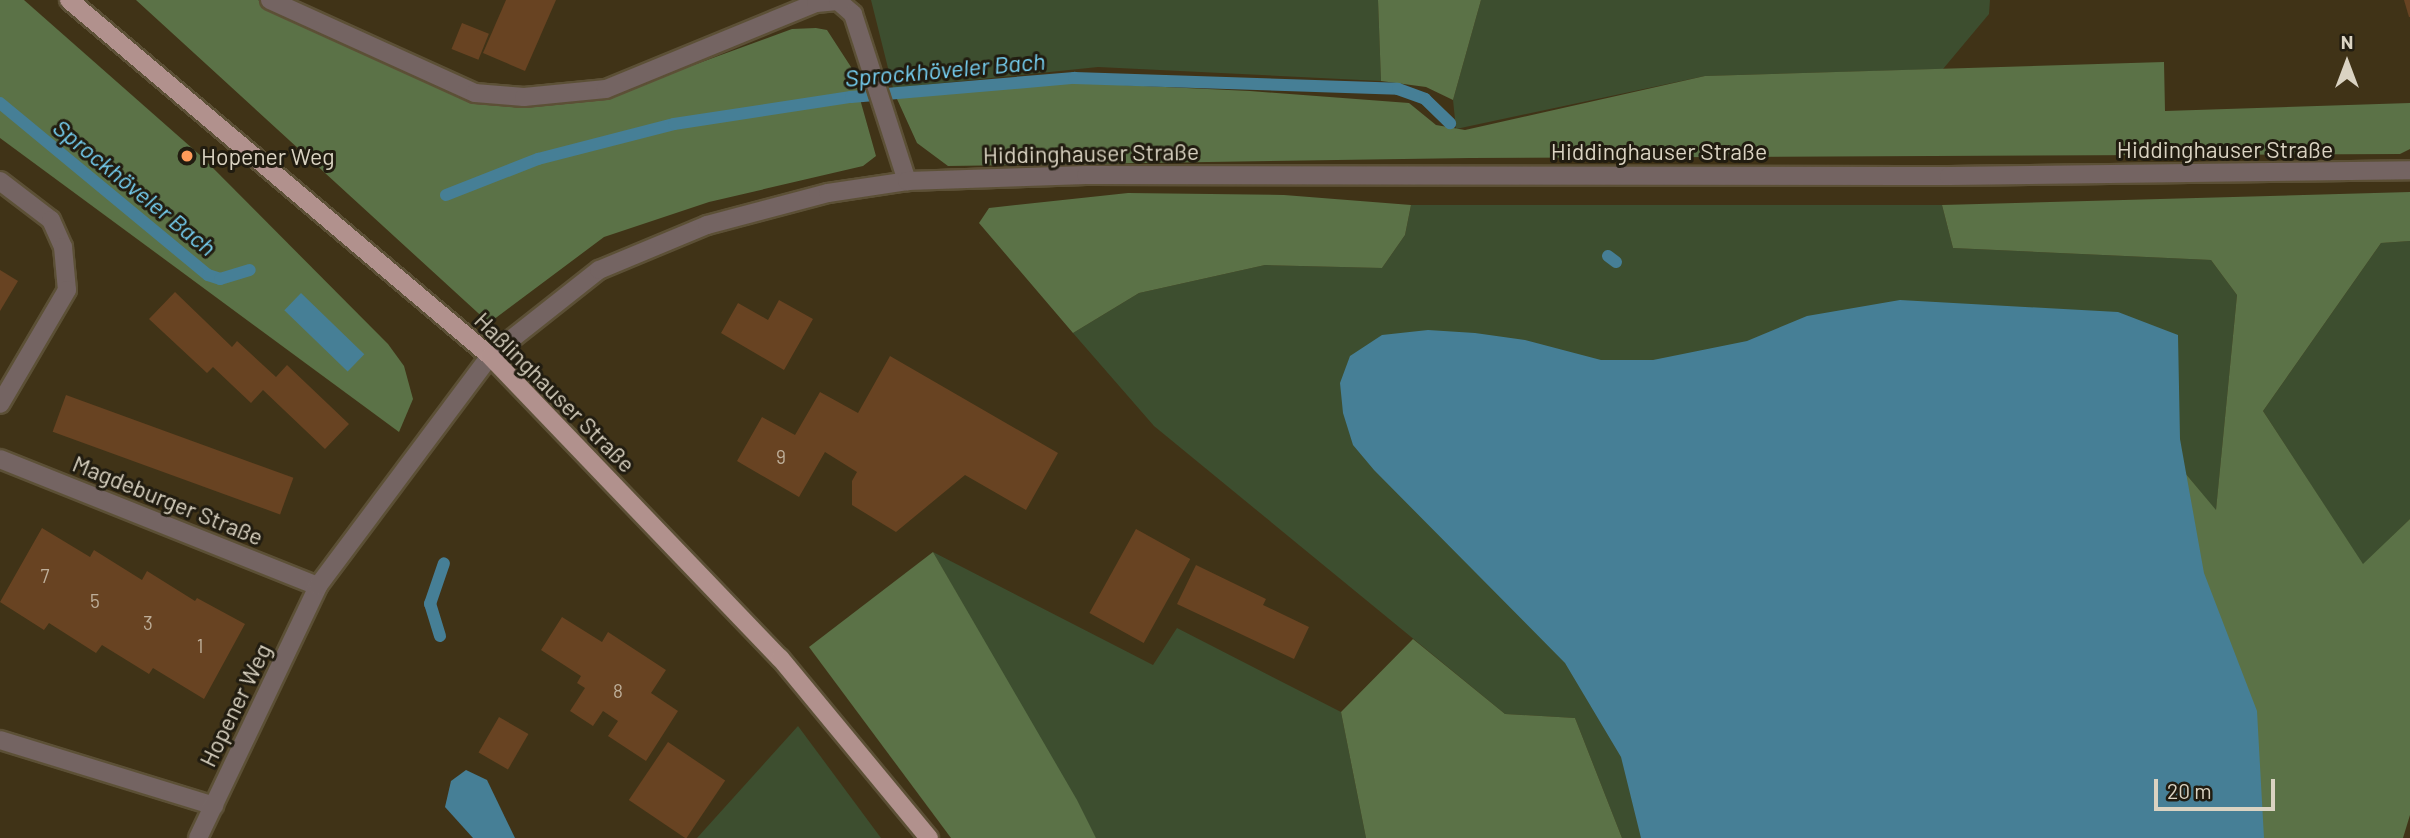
<!DOCTYPE html>
<meta charset="utf-8">
<style>
body{margin:0}
#map{position:relative;width:2410px;height:838px;overflow:hidden;background:#403317;font-family:Barlow,sans-serif}
div>[style]{position:absolute}
[style*='--x']{left:calc(var(--x)*1px);top:calc(var(--y)*1px);width:calc(var(--w)*1px);rotate:calc(var(--a)*1deg)}
.green>*{inset:0;background:#3d4e2f}
.forest>*{inset:0;background:#5b7247}
.water>*{inset:0;background:#467f96;transform-origin:0 0}
.stream>*{height:12px;margin:-6px;padding:0 6px;transform-origin:6px;border-radius:6px;background:#467f96}
.building>*{inset:0;background:#684322;transform-origin:0 0}
.roads{filter:drop-shadow(2px 0 #5c5036) drop-shadow(-2px 0 #5c5036) drop-shadow(0 2px #5c5036) drop-shadow(0 -2px #5c5036)}
.minor>*{height:18px;margin:-9px;padding:0 9px;transform-origin:9px;border-radius:9px;background:#746462}
.major>*{height:18px;margin:-9px;padding:0 9px;transform-origin:9px;border-radius:9px;background:#b1918d}
.dots>*{width:19px;height:19px;translate:-50% -50%;box-sizing:border-box;border:4px solid #211c10;border-radius:50%}
span{translate:-50% -50%;white-space:nowrap;text-align:center;line-height:1.15;-webkit-text-stroke:6px #211c10;paint-order:stroke}
.number-label{font-size:19px;color:#beaf9a}
.number-label span{-webkit-text-stroke-width:0}
.street-label{font-size:23px;color:#dad3c2}
.poi-label{font-size:23px;color:#dad3c2}
.left{translate:0 -50%;text-align:left}
.water-label{font-size:24px;color:#76d0f3;font-style:italic}
.north{position:absolute;left:2312px;top:28px;width:70px;height:70px;-webkit-text-stroke:5px #211c10;paint-order:stroke;rotate:0deg;font-size:19px;font-weight:700;line-height:28px;text-align:center;color:#dad3c2}
.north::after{content:'';display:block;margin:auto;width:24px;height:32px;background:#dad3c2;clip-path:polygon(50% 0,100% 100%,50% 72%,0 100%)}
.scale{position:absolute;left:2154px;top:779px;width:121px;height:32px;box-sizing:border-box;border:4px solid #dad3c2;border-top:0;padding-left:9px;font-size:21px;line-height:24px;white-space:nowrap;color:#dad3c2;-webkit-text-stroke:5px #211c10;paint-order:stroke}
</style>
<div id="map">
<div class="green">
<i style="clip-path:polygon(871px 0,1378px 0,1381px 81px,1098px 67px,893px 88px)"></i>
<i style="clip-path:polygon(1481px 0,1990px 0,1989px 14px,1943px 69px,1705px 76px,1456px 129px,1453px 100px)"></i>
<i style="clip-path:polygon(1411px 205px,1942px 205px,1953px 248px,2211px 260px,2237px 295px,2216px 511px,2185px 473px,1702px 838px,1622px 838px,1575px 718px,1505px 714px,1154px 426px,1073px 333px,1139px 293px,1265px 265px,1382px 268px,1405px 235px)"></i>
<i style="clip-path:polygon(2410px 241px,2410px 519px,2363px 565px,2263px 411px,2381px 243px)"></i>
<i style="clip-path:polygon(933px 552px,1153px 665px,1177px 628px,1341px 712px,1366px 838px,1096px 838px)"></i>
<i style="clip-path:polygon(798px 726px,881px 838px,697px 838px)"></i>
</div>
<div class="forest">
<i style="clip-path:polygon(0 0,24px 0,201px 156px,388px 344px,404px 366px,413px 399px,399px 432px,0 138px)"></i>
<i style="clip-path:polygon(136px 0,258px 0,474px 103px,522px 108px,606px 97px,792px 29px,816px 28px,827px 30px,851px 67px,876px 156px,863px 166px,709px 202px,604px 237px,489px 323px)"></i>
<i style="clip-path:polygon(1378px 0,1481px 0,1453px 100px,1426px 87px,1381px 81px)"></i>
<i style="clip-path:polygon(2164px 62px,2165px 111px,2410px 103px,2410px 149px,2400px 154px,1470px 158px,948px 166px,917px 143px,892px 88px,1015px 80px,1250px 91px,1409px 103px,1436px 125px,1465px 130px,1705px 76px)"></i>
<i style="clip-path:polygon(2410px 192px,2410px 241px,2381px 243px,2263px 411px,2363px 564px,2410px 519px,2410px 815px,2403px 838px,1702px 838px,2185px 473px,2216px 510px,2237px 295px,2211px 260px,1953px 248px,1942px 205px)"></i>
<i style="clip-path:polygon(1128px 193px,1284px 195px,1411px 205px,1405px 235px,1382px 268px,1265px 265px,1139px 293px,1073px 333px,979px 223px,989px 208px)"></i>
<i style="clip-path:polygon(933px 552px,1077px 800px,1096px 838px,951px 838px,809px 647px)"></i>
<i style="clip-path:polygon(1413px 639px,1505px 714px,1575px 718px,1622px 838px,1366px 838px,1341px 712px)"></i>
</div>
<div class="water">
<i style="left:301px;top:293px;width:88px;height:24px;rotate:44deg"></i>
<i style="clip-path:polygon(1900px 300px,2118px 312px,2178px 335px,2180px 439px,2204px 573px,2257px 711px,2264px 838px,1641px 838px,1621px 757px,1565px 663px,1374px 470px,1353px 445px,1343px 413px,1340px 383px,1350px 356px,1382px 335px,1428px 330px,1475px 333px,1525px 340px,1601px 360px,1653px 360px,1747px 341px,1807px 316px)"></i>
<i style="clip-path:polygon(466px 770px,487px 780px,515px 838px,473px 838px,445px 807px,451px 781px)"></i>
</div>
<div class="stream">
<i style="--x:0;--y:103;--w:270;--a:39.6"></i>
<i style="--x:208;--y:275;--w:13;--a:18"></i>
<i style="--x:220;--y:279;--w:31;--a:-17"></i>
<i style="--x:446;--y:195;--w:99;--a:-21.4"></i>
<i style="--x:538;--y:159;--w:140;--a:-14.4"></i>
<i style="--x:674;--y:124;--w:179;--a:-8.7"></i>
<i style="--x:851;--y:97;--w:224;--a:-4.9"></i>
<i style="--x:1074;--y:78;--w:324;--a:1.9"></i>
<i style="--x:1398;--y:89;--w:29;--a:20"></i>
<i style="--x:1425;--y:99;--w:35;--a:44"></i>
<i style="--x:1608;--y:256;--w:10;--a:37"></i>
<i style="--x:440;--y:636;--w:34;--a:-107"></i>
<i style="--x:430;--y:604;--w:43;--a:-71.1"></i>
</div>
<div class="building">
<i style="clip-path:polygon(506px 0,556px 0,525px 71px,483px 53px)"></i>
<i style="clip-path:polygon(2404px 0,2410px 0,2410px 17px,2409px 17px)"></i>
<i style="left:462px;top:23px;width:29px;height:28px;rotate:22deg"></i>
<i style="clip-path:polygon(0 270px,18px 281px,0 311px)"></i>
<i style="clip-path:polygon(175px 292px,232px 347px,237px 341px,276px 377px,287px 365px,349px 424px,325px 449px,263px 390px,251px 403px,213px 367px,207px 373px,149px 319px)"></i>
<i style="clip-path:polygon(779px 300px,813px 319px,784px 370px,721px 333px,738px 303px,768px 320px)"></i>
<i style="clip-path:polygon(890px 356px,1058px 453px,1026px 510px,965px 475px,896px 532px,852px 505px,852px 481px,857px 472px,825px 452px,799px 497px,737px 461px,762px 417px,795px 435px,820px 392px,858px 413px)"></i>
<i style="left:66px;top:395px;width:242px;height:39px;rotate:20deg"></i>
<i style="clip-path:polygon(42px 528px,90px 557px,94px 550px,142px 580px,147px 571px,195px 601px,197px 598px,245px 624px,204px 699px,153px 668px,149px 674px,102px 645px,96px 653px,49px 623px,44px 630px,0 602px)"></i>
<i style="left:1136px;top:529px;width:62px;height:96px;rotate:29deg"></i>
<i style="clip-path:polygon(1196px 565px,1266px 599px,1263px 605px,1309px 627px,1294px 659px,1177px 604px)"></i>
<i style="clip-path:polygon(562px 617px,602px 642px,608px 632px,666px 670px,651px 693px,678px 711px,646px 761px,608px 736px,618px 721px,603px 711px,593px 726px,570px 711px,585px 688px,577px 683px,581px 676px,541px 650px)"></i>
<i style="left:499px;top:717px;width:34px;height:41px;rotate:30deg"></i>
<i style="left:668px;top:742px;width:69px;height:70px;rotate:34deg"></i>
</div>
<div class="roads">
<div class="minor">
<i style="--x:270;--y:0;--w:225;--a:24.4"></i>
<i style="--x:475;--y:93;--w:49;--a:4.7"></i>
<i style="--x:524;--y:97;--w:82;--a:-5.6"></i>
<i style="--x:606;--y:89;--w:227;--a:-22.3"></i>
<i style="--x:816;--y:3;--w:22;--a:-5"></i>
<i style="--x:838;--y:1;--w:20;--a:41"></i>
<i style="--x:853;--y:14;--w:176;--a:72.1"></i>
<i style="--x:0;--y:181;--w:64;--a:37.4"></i>
<i style="--x:51;--y:220;--w:30;--a:66"></i>
<i style="--x:63;--y:247;--w:43;--a:84.7"></i>
<i style="--x:67;--y:290;--w:132;--a:120.4"></i>
<i style="--x:0;--y:459;--w:342;--a:21.8"></i>
<i style="--x:0;--y:740;--w:224;--a:17.1"></i>
<i style="--x:198;--y:838;--w:279;--a:-64.5"></i>
<i style="--x:318;--y:586;--w:287;--a:-53.2"></i>
<i style="--x:490;--y:356;--w:139;--a:-38.3"></i>
<i style="--x:599;--y:270;--w:117;--a:-22.6"></i>
<i style="--x:707;--y:225;--w:125;--a:-14.8"></i>
<i style="--x:828;--y:193;--w:80;--a:-8.6"></i>
<i style="--x:907;--y:181;--w:179;--a:-1.9"></i>
<i style="--x:1086;--y:175;--w:863;--a:0.07"></i>
<i style="--x:1949;--y:176;--w:461;--a:-0.7"></i>
</div>
<div class="major">
<i style="--x:69;--y:0;--w:551;--a:40.22"></i>
<i style="--x:490;--y:356;--w:419;--a:46.2"></i>
<i style="--x:780;--y:658;--w:234;--a:50.4"></i>
</div>
</div>
<div class="dots">
<i style="left:187px;top:156px;background:#ff9b5a"></i>
</div>
<div class="number-label">
<span style="left:781px;top:457px">9</span>
<span style="left:45px;top:576px">7</span>
<span style="left:95px;top:601px">5</span>
<span style="left:148px;top:623px">3</span>
<span style="left:200px;top:646px">1</span>
<span style="left:618px;top:691px">8</span>
</div>
<div class="street-label">
<span style="left:2225px;top:149px">Hiddinghauser Straße</span>
<span style="left:1659px;top:151px">Hiddinghauser Straße</span>
<span style="left:1091px;top:153px;rotate:-1deg">Hiddinghauser Straße</span>
<span style="left:555px;top:392px;rotate:45deg">Haßlinghauser Straße</span>
<span style="left:168px;top:500px;rotate:22deg">Magdeburger Straße</span>
<span style="left:235px;top:705px;rotate:-64deg">Hopener Weg</span>
</div>
<div class="poi-label">
<span class="left" style="left:201px;top:156px">Hopener Weg</span>
</div>
<div class="water-label">
<span style="left:945px;top:69px;rotate:-5deg">Sprockhöveler Bach</span>
<span style="left:135px;top:187px;rotate:39deg">Sprockhöveler Bach</span>
</div>
<div class="north">N</div>
<div class="scale">20 m</div>
</div>
